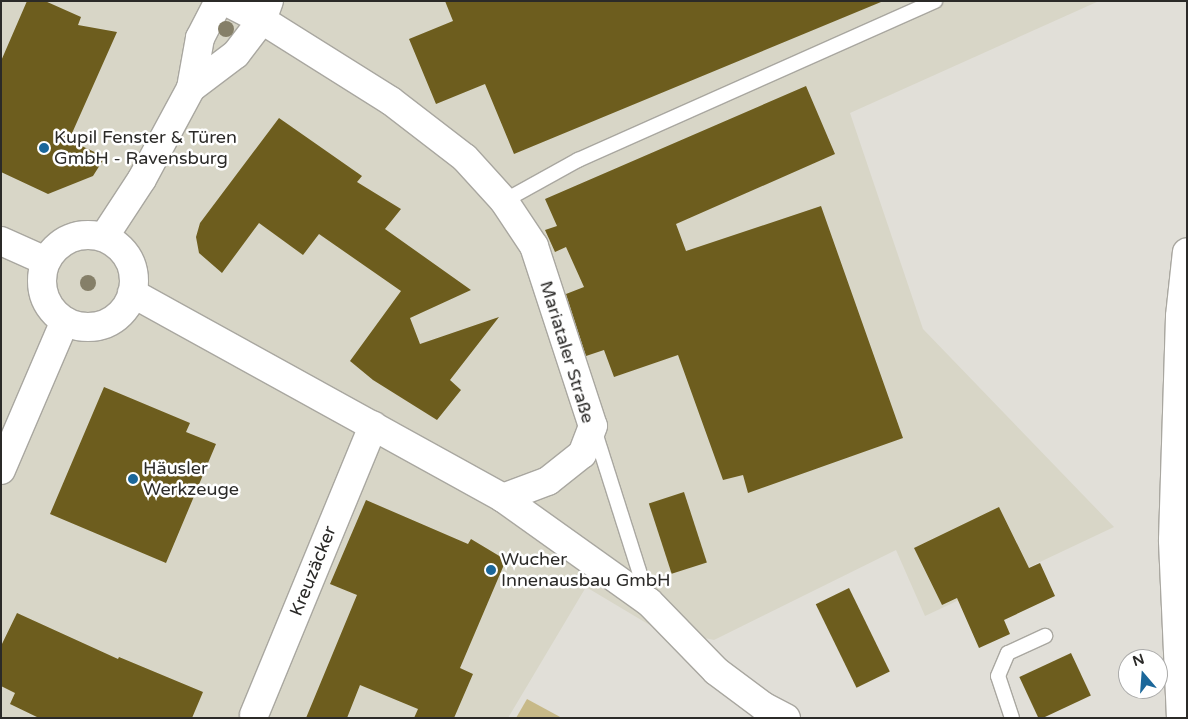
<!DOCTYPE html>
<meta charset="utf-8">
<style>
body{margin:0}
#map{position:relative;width:1188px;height:719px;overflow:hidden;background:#e1dfd8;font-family:"Varela Round",sans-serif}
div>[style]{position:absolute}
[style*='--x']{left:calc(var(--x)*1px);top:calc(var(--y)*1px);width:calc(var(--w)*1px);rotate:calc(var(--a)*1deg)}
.built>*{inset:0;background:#d8d6c7}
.green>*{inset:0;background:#c7b988}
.building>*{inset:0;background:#6d5d1e;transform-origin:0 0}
.roads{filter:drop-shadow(1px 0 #a9a7a0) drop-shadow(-1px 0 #a9a7a0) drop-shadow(0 1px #a9a7a0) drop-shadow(0 -1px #a9a7a0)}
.lane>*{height:14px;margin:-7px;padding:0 7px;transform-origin:7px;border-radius:7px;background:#fff}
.street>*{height:28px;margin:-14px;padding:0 14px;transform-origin:14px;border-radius:14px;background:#fff}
.street>.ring{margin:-14px;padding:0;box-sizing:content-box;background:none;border:28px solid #fff;border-radius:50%}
.secondary>*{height:28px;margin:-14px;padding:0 14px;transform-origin:14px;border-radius:14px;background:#fff}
.trees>*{width:16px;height:16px;margin:-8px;border-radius:50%;background:#857f68}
.dots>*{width:14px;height:14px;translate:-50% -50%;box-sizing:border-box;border:2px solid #fff;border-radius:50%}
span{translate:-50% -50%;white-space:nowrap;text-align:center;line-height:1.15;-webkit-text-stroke:5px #fff;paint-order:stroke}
.poi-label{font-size:18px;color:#2b2a28}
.left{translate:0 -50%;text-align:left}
.street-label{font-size:18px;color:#2b2a28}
.frame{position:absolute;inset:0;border:2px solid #2b2a28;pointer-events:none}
.north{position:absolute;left:1118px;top:649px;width:50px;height:50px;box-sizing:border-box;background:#fff;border:1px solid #aaaaa9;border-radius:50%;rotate:342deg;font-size:14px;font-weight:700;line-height:20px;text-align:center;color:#2b2a28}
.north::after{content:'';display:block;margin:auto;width:18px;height:22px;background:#1b679a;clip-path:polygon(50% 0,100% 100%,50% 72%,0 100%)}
</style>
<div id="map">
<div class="built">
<i style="clip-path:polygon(1px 1px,1099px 1px,850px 113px,923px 329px,1114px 527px,925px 616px,896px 550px,714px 640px,653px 627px,586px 587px,508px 718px,1px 718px)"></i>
</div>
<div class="green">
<i style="clip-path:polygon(527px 699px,562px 718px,516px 718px)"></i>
</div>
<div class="building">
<i style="clip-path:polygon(27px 1px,45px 1px,81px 17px,78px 25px,117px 32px,69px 140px,105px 157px,93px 176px,48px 194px,1px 172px,1px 61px)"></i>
<i style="clip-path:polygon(445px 1px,881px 1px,881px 2px,514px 154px,485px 84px,436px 104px,409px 39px,453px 21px)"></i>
<i style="clip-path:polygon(806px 86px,835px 154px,676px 224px,686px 251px,821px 206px,903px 438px,748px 493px,743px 475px,723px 480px,678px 355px,614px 377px,604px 350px,586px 356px,566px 294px,584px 287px,566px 247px,555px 252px,545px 230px,557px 226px,545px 199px)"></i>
<i style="clip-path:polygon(279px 118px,362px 176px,357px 182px,401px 209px,385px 229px,471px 290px,410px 318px,420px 344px,499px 317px,450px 380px,461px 390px,437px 420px,373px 380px,350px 361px,401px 291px,319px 234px,303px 255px,259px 223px,222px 273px,199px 253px,196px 237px,200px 223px)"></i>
<i style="clip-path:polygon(104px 387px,190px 423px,186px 432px,216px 444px,166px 563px,50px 514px)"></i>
<i style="left:684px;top:492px;width:74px;height:37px;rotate:72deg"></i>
<i style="clip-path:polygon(366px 500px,468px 544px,471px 539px,506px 560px,460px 668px,473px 674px,454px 718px,414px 718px,418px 709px,360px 685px,347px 718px,306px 718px,357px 595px,330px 584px)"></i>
<i style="clip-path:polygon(999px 507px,1029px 568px,1040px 563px,1055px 596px,1004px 620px,1010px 634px,979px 648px,957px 598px,942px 605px,914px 548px)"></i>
<i style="left:849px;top:588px;width:93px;height:37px;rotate:64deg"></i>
<i style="clip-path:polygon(17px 613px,118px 659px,119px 657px,203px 692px,192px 718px,39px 718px,10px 704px,15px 693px,1px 686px,1px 646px)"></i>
<i style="left:1071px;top:653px;width:47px;height:57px;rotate:65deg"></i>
</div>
<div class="roads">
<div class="lane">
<i style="--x:504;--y:201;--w:85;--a:-29"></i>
<i style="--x:578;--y:160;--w:391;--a:-24"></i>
<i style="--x:594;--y:429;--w:178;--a:72.4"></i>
<i style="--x:1012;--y:718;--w:44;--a:-108.4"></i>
<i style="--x:998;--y:676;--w:25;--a:-67"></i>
<i style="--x:1008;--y:653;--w:41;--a:-24.7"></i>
</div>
<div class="street">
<i style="--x:225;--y:1;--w:42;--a:27.2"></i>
<i style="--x:262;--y:20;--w:152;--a:32.1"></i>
<i style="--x:391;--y:101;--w:93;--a:37.6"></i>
<i style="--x:465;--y:158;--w:58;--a:47.8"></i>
<i style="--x:504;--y:201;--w:54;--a:56.3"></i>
<i style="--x:534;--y:246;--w:189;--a:71.9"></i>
<i style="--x:593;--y:426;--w:30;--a:111"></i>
<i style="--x:582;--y:454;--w:43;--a:141.5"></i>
<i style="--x:548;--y:481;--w:48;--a:159.3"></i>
<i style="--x:191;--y:88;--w:56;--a:-37.1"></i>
<i style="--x:236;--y:54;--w:43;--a:-52.6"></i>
<i style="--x:262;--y:20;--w:20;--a:-70"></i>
<i class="ring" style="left:42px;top:235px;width:64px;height:64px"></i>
<i style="--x:104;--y:237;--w:69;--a:-56.8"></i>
<i style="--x:142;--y:179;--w:103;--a:-61.7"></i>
<i style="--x:191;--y:88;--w:51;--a:-79.8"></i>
<i style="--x:200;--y:38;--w:42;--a:-62.8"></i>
<i style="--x:1;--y:241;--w:49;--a:24"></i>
<i style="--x:132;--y:293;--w:424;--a:28.9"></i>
<i style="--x:503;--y:498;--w:179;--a:35.5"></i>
<i style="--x:649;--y:602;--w:96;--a:45.8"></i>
<i style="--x:716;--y:671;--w:59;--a:36.7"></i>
<i style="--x:763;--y:706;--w:26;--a:28"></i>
<i style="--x:1;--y:470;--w:162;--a:-66.8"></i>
<i style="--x:254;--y:715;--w:313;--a:-67.6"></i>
</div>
<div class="secondary">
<i style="--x:1181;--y:718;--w:178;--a:-92.6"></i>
<i style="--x:1173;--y:540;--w:224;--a:-88.2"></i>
<i style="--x:1180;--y:316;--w:64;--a:-83.8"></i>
</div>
</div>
<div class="trees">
<i style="left:226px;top:29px"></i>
<i style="left:88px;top:283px"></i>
</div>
<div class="dots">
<i style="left:44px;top:148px;background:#1b679a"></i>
<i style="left:133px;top:479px;background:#1b679a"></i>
<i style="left:491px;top:570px;background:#1b679a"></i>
</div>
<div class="poi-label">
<span class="left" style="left:54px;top:148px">Kupil Fenster &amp; Türen<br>GmbH - Ravensburg</span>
<span class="left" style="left:143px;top:479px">Häusler<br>Werkzeuge</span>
<span class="left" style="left:501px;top:570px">Wucher<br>Innenausbau GmbH</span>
</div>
<div class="street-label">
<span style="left:567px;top:352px;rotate:73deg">Mariataler Straße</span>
<span style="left:313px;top:571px;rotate:-68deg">Kreuzäcker</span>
</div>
<div class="frame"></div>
<div class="north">N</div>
</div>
